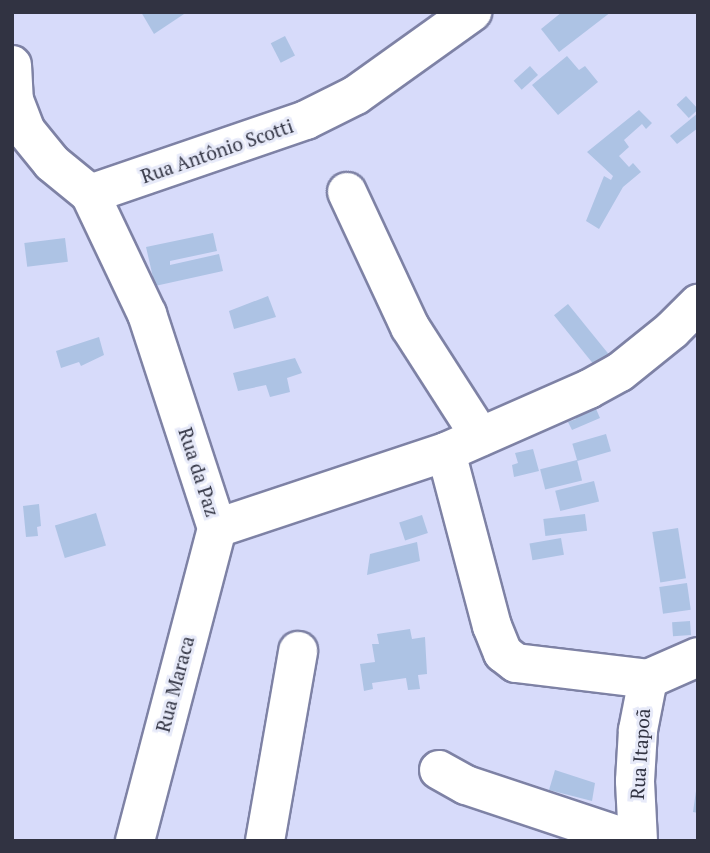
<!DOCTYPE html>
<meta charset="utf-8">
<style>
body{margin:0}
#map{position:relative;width:710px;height:853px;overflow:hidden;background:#d7dbfa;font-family:"PT Serif",serif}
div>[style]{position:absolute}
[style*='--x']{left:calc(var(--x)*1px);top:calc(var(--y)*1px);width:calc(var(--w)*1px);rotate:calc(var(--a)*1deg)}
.building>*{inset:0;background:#adc3e4;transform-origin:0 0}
.roads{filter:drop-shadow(2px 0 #7e82a5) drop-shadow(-2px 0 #7e82a5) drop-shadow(0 2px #7e82a5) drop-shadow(0 -2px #7e82a5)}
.minor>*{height:38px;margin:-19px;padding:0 19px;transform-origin:19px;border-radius:19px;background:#fff}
span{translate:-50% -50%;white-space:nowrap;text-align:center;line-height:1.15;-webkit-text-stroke:6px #e7eaf9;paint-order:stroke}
.street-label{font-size:19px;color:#313342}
.frame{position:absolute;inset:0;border:14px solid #313342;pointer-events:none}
</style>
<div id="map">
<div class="building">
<i style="clip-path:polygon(141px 12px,187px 12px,154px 34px)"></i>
<i style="clip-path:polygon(562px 12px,611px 12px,559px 52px,541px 29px)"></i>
<i style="left:285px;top:36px;width:22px;height:16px;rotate:63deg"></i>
<i style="clip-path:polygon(567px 56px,579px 70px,585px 66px,598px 82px,558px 115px,532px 85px)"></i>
<i style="left:530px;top:66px;width:12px;height:22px;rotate:48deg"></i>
<i style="left:686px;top:96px;width:18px;height:13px;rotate:47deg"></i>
<i style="clip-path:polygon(639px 110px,652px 123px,646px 129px,642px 124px,624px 140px,629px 147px,619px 156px,629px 167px,633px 163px,641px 172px,623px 187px,599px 229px,586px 221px,604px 176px,611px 180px,613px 176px,587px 152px)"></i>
<i style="clip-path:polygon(698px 113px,698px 128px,677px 144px,670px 136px)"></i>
<i style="clip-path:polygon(213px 233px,217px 251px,170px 261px,170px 265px,219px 254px,223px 271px,155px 286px,146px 247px)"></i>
<i style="left:65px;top:238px;width:24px;height:41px;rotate:83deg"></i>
<i style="clip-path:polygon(268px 296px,276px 317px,234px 329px,229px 311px)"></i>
<i style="left:568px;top:304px;width:67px;height:18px;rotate:51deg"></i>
<i style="clip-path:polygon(99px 337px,104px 355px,81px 366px,79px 362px,61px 368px,56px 351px)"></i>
<i style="clip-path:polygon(295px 358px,302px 373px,287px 378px,290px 392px,270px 397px,266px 385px,238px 391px,233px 373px)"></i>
<i style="clip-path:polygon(593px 402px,600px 418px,572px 430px,568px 422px,576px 419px,572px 411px)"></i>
<i style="left:606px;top:434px;width:18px;height:35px;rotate:74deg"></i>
<i style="clip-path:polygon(533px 449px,539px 471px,514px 477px,512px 465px,518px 463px,515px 453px)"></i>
<i style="left:577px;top:460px;width:21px;height:38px;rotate:76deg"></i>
<i style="left:594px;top:481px;width:21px;height:40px;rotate:76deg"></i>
<i style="clip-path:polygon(39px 504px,41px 526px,37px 527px,38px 536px,26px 537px,23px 506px)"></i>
<i style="left:96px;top:513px;width:34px;height:43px;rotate:73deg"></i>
<i style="left:585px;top:514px;width:17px;height:42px;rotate:83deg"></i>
<i style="left:422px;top:515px;width:19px;height:24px;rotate:72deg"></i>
<i style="left:678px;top:528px;width:51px;height:26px;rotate:81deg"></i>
<i style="left:561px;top:538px;width:17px;height:32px;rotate:80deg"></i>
<i style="clip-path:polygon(417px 542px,420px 561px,367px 575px,370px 554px)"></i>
<i style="left:687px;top:583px;width:27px;height:28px;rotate:82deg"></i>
<i style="left:690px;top:621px;width:14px;height:18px;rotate:86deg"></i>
<i style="clip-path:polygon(410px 629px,412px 639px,425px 637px,427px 674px,418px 675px,420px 689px,408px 690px,406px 678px,372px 683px,373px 689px,364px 691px,360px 664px,375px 662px,372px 644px,379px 644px,377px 634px)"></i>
<i style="clip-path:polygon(555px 770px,595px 783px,592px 801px,549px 790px)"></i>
<i style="clip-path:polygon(696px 791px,698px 791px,698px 813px,693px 812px)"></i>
</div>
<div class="roads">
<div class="minor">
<i style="--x:12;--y:65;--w:35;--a:87"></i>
<i style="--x:14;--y:100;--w:33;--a:69"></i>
<i style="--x:26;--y:131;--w:41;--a:50.9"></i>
<i style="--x:52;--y:163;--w:49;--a:39.2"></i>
<i style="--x:90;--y:194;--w:228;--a:-18.9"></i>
<i style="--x:306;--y:120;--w:56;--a:-26.6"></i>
<i style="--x:356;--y:95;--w:143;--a:-35.6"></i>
<i style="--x:347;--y:192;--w:149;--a:65"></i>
<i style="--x:410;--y:327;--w:130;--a:57.3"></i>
<i style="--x:90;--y:194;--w:133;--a:64.6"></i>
<i style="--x:147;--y:314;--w:225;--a:71.9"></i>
<i style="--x:217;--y:528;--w:241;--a:-18.4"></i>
<i style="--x:446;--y:452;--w:156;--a:-23.8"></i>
<i style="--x:589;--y:389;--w:35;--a:-29"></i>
<i style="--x:620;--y:372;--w:67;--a:-38.9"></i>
<i style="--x:672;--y:330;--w:37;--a:-45"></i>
<i style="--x:446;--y:452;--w:180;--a:75.2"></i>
<i style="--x:492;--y:626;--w:29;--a:68"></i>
<i style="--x:503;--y:653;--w:16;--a:38"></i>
<i style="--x:516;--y:663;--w:133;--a:6.9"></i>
<i style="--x:648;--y:679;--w:55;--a:-23.7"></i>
<i style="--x:439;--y:770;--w:31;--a:29"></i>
<i style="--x:466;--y:785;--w:177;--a:18.4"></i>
<i style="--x:135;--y:841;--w:324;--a:-75.3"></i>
<i style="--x:265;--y:841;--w:193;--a:-80.1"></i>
<i style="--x:638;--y:841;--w:60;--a:-92.9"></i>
<i style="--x:635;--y:781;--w:51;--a:-86.6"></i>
<i style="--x:638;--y:730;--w:52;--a:-78.9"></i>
</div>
</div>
<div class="street-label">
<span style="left:217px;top:151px;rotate:-19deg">Rua Antônio Scotti</span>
<span style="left:199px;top:472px;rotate:72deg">Rua da Paz</span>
<span style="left:175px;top:684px;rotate:-75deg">Rua Maraca</span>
<span style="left:640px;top:754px;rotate:-86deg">Rua Itapoã</span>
</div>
<div class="frame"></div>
</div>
